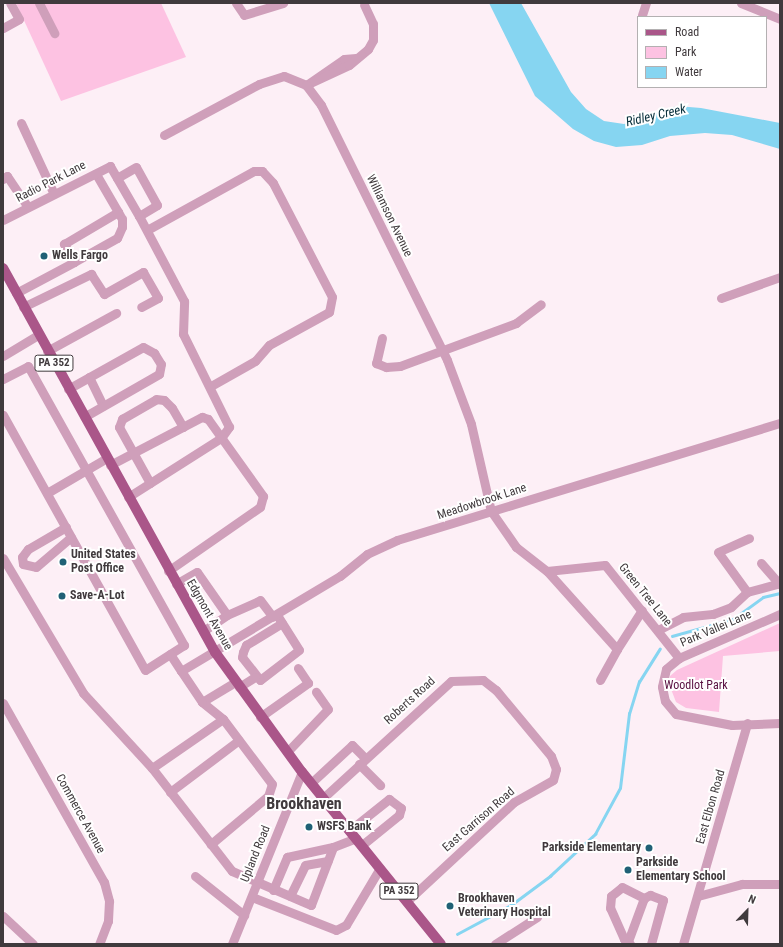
<!DOCTYPE html>
<style>
body{margin:0}
#map{position:relative;width:783px;height:947px;overflow:hidden;background:#fdeff6;font-family:"Roboto Condensed",sans-serif}
div>[style]{position:absolute}
[style*='--x']{left:calc(var(--x)*1px);top:calc(var(--y)*1px);width:calc(var(--w)*1px);rotate:calc(var(--a)*1deg)}
.green>*{inset:0;background:#fdc2e2}
.water>*{inset:0;background:#86d5f1}
.stream>*{height:2.5px;margin:-1.25px;padding:0 1.25px;transform-origin:1.25px;border-radius:1.25px;background:#86d5f1}
.minor>*{height:9px;margin:-4.5px;padding:0 4.5px;transform-origin:4.5px;border-radius:4.5px;background:#cf9fba}
.major>*{height:10px;margin:-5px;padding:0 5px;transform-origin:5px;border-radius:5px;background:#aa5689}
.dots>*{width:11px;height:11px;translate:-50% -50%;box-sizing:border-box;border:2px solid #fff;border-radius:50%}
span{translate:-50% -50%;white-space:nowrap;text-align:center;line-height:1.15;-webkit-text-stroke:4px #fff;paint-order:stroke}
.shield-label span{padding:1px 3px;background:#fff;border:1px solid;border-radius:3px;-webkit-text-stroke-width:0}
.shield-label{font-size:11px;color:#403a3d;font-weight:700}
.street-label{font-size:12px;color:#403a3d}
.poi-label{font-size:12px;color:#403a3d;font-weight:700}
.left{translate:0 -50%;text-align:left}
.right{translate:-100% -50%;text-align:right}
.park-label{font-size:12px;color:#560d3e}
.water-label{font-size:13px;color:#072e3a;font-style:italic}
.district-label{font-size:16px;color:#403a3d;font-weight:700}
.frame{position:absolute;inset:0;border:4px solid #403a3d;pointer-events:none}
.legend{position:absolute;left:637px;top:16px;width:130px;height:72px;box-sizing:border-box;background:#fff;border:1px solid #b3b0b1;margin:0;padding:5px 7px;list-style:none;font-size:12px;color:#403a3d}
.legend li{display:flex;align-items:center;gap:8px;height:20px}
.legend b{width:20px;border:1px solid #b3b0b1}
.north{position:absolute;left:727px;top:891px;width:40px;height:40px;-webkit-text-stroke:3px #fff;paint-order:stroke;rotate:23deg;font-size:11px;font-weight:700;line-height:16px;text-align:center;color:#403a3d}
.north::after{content:'';display:block;margin:auto;width:14px;height:18px;background:#403a3d;clip-path:polygon(50% 0,100% 100%,50% 72%,0 100%)}
</style>
<div id="map">
<div class="green">
<i style="clip-path:polygon(16px 3px,161px 3px,186px 57px,61px 101px)"></i>
<i style="clip-path:polygon(780px 623px,780px 651px,723px 656px,719px 712px,686px 708px,676px 702px,669px 684px,670px 676px,677px 670px)"></i>
</div>
<div class="water">
<i style="clip-path:polygon(489px 3px,521px 3px,571px 92px,586px 109px,604px 121px,624px 124px,677px 106px,701px 108px,780px 123px,780px 149px,732px 135px,705px 133px,670px 136px,642px 145px,616px 147px,594px 141px,573px 129px,535px 96px)"></i>
</div>
<div class="stream">
<i style="--x:672;--y:636;--w:63;--a:-15.6"></i>
<i style="--x:733;--y:619;--w:37;--a:-36"></i>
<i style="--x:763;--y:597;--w:17;--a:-13"></i>
<i style="--x:457;--y:934;--w:61;--a:-28.2"></i>
<i style="--x:511;--y:905;--w:49;--a:-36.6"></i>
<i style="--x:550;--y:876;--w:62;--a:-43"></i>
<i style="--x:595;--y:834;--w:52;--a:-61.5"></i>
<i style="--x:620;--y:788;--w:75;--a:-83.1"></i>
<i style="--x:629;--y:714;--w:34;--a:-73"></i>
<i style="--x:639;--y:682;--w:39;--a:-58"></i>
</div>
<div class="minor">
<i style="--x:39;--y:3;--w:34;--a:63"></i>
<i style="--x:236;--y:3;--w:14;--a:56"></i>
<i style="--x:244;--y:15;--w:41;--a:-17.1"></i>
<i style="--x:741;--y:3;--w:42;--a:22.3"></i>
<i style="--x:642;--y:15;--w:13;--a:-72"></i>
<i style="--x:3;--y:28;--w:18;--a:-29"></i>
<i style="--x:19;--y:19;--w:18;--a:-119"></i>
<i style="--x:308;--y:84;--w:44;--a:-34.8"></i>
<i style="--x:344;--y:59;--w:12;--a:-5"></i>
<i style="--x:306;--y:85;--w:47;--a:-24.9"></i>
<i style="--x:349;--y:65;--w:25;--a:-40"></i>
<i style="--x:368;--y:49;--w:10;--a:-61"></i>
<i style="--x:373;--y:40;--w:16;--a:-90"></i>
<i style="--x:373;--y:24;--w:21;--a:-115"></i>
<i style="--x:21;--y:123;--w:78;--a:65.1"></i>
<i style="--x:164;--y:135;--w:108;--a:-28.2"></i>
<i style="--x:259;--y:84;--w:26;--a:-18"></i>
<i style="--x:284;--y:76;--w:24;--a:22"></i>
<i style="--x:306;--y:85;--w:25;--a:53"></i>
<i style="--x:321;--y:105;--w:284;--a:63.7"></i>
<i style="--x:447;--y:360;--w:68;--a:69.4"></i>
<i style="--x:471;--y:424;--w:89;--a:77.1"></i>
<i style="--x:491;--y:511;--w:44;--a:55.2"></i>
<i style="--x:516;--y:547;--w:39;--a:38"></i>
<i style="--x:547;--y:571;--w:58;--a:-5.9"></i>
<i style="--x:605;--y:565;--w:119;--a:51.5"></i>
<i style="--x:96;--y:174;--w:44;--a:59.9"></i>
<i style="--x:118;--y:212;--w:8;--a:60"></i>
<i style="--x:122;--y:219;--w:8;--a:90"></i>
<i style="--x:122;--y:227;--w:12;--a:114"></i>
<i style="--x:117;--y:238;--w:49;--a:150.8"></i>
<i style="--x:74;--y:262;--w:21;--a:-119"></i>
<i style="--x:64;--y:244;--w:63;--a:-30.7"></i>
<i style="--x:3;--y:179;--w:5;--a:-37"></i>
<i style="--x:7;--y:176;--w:37;--a:56"></i>
<i style="--x:3;--y:220;--w:120;--a:-26.8"></i>
<i style="--x:110;--y:166;--w:58;--a:59.9"></i>
<i style="--x:139;--y:216;--w:21;--a:-31"></i>
<i style="--x:157;--y:205;--w:43;--a:-118.9"></i>
<i style="--x:136;--y:167;--w:22;--a:150"></i>
<i style="--x:147;--y:230;--w:122;--a:-28.9"></i>
<i style="--x:254;--y:171;--w:8;--a:0"></i>
<i style="--x:262;--y:171;--w:16;--a:47"></i>
<i style="--x:273;--y:183;--w:128;--a:62.6"></i>
<i style="--x:332;--y:297;--w:15;--a:101"></i>
<i style="--x:329;--y:312;--w:68;--a:151.2"></i>
<i style="--x:269;--y:345;--w:21;--a:131"></i>
<i style="--x:255;--y:361;--w:51;--a:150.4"></i>
<i style="--x:16;--y:293;--w:66;--a:-28.1"></i>
<i style="--x:721;--y:298;--w:63;--a:-19.6"></i>
<i style="--x:23;--y:307;--w:76;--a:-25.9"></i>
<i style="--x:91;--y:274;--w:24;--a:57"></i>
<i style="--x:104;--y:294;--w:45;--a:-29.4"></i>
<i style="--x:143;--y:272;--w:30;--a:60"></i>
<i style="--x:158;--y:298;--w:19;--a:152"></i>
<i style="--x:382;--y:338;--w:26;--a:103"></i>
<i style="--x:376;--y:363;--w:11;--a:22"></i>
<i style="--x:386;--y:367;--w:14;--a:-4"></i>
<i style="--x:400;--y:366;--w:124;--a:-20.3"></i>
<i style="--x:516;--y:323;--w:31;--a:-37"></i>
<i style="--x:47;--y:351;--w:79;--a:-28.8"></i>
<i style="--x:3;--y:356;--w:41;--a:-31"></i>
<i style="--x:89;--y:377;--w:32;--a:64"></i>
<i style="--x:3;--y:379;--w:28;--a:-27"></i>
<i style="--x:28;--y:366;--w:320;--a:60.8"></i>
<i style="--x:184;--y:645;--w:46;--a:147.3"></i>
<i style="--x:145;--y:670;--w:292;--a:-119.1"></i>
<i style="--x:68;--y:389;--w:86;--a:-29.2"></i>
<i style="--x:143;--y:347;--w:13;--a:29"></i>
<i style="--x:154;--y:353;--w:13;--a:58"></i>
<i style="--x:161;--y:364;--w:10;--a:101"></i>
<i style="--x:159;--y:374;--w:86;--a:150.2"></i>
<i style="--x:110;--y:465;--w:104;--a:-27.6"></i>
<i style="--x:202;--y:417;--w:6;--a:18"></i>
<i style="--x:208;--y:419;--w:95;--a:54.5"></i>
<i style="--x:263;--y:496;--w:11;--a:105"></i>
<i style="--x:260;--y:507;--w:112;--a:145.2"></i>
<i style="--x:150;--y:483;--w:64;--a:-119"></i>
<i style="--x:119;--y:427;--w:9;--a:-69"></i>
<i style="--x:122;--y:419;--w:39;--a:-30"></i>
<i style="--x:156;--y:399;--w:8;--a:7"></i>
<i style="--x:164;--y:400;--w:11;--a:45"></i>
<i style="--x:172;--y:408;--w:22;--a:60"></i>
<i style="--x:47;--y:493;--w:69;--a:-30.3"></i>
<i style="--x:128;--y:497;--w:110;--a:-32.4"></i>
<i style="--x:221;--y:438;--w:14;--a:-54"></i>
<i style="--x:229;--y:427;--w:104;--a:-116.3"></i>
<i style="--x:183;--y:334;--w:33;--a:-88"></i>
<i style="--x:184;--y:301;--w:96;--a:-117.9"></i>
<i style="--x:66;--y:527;--w:44;--a:149.9"></i>
<i style="--x:28;--y:549;--w:10;--a:127"></i>
<i style="--x:22;--y:557;--w:7;--a:82"></i>
<i style="--x:23;--y:564;--w:13;--a:13"></i>
<i style="--x:36;--y:567;--w:46;--a:-40.6"></i>
<i style="--x:3;--y:558;--w:157;--a:59.3"></i>
<i style="--x:83;--y:693;--w:102;--a:47.4"></i>
<i style="--x:152;--y:768;--w:130;--a:52.2"></i>
<i style="--x:232;--y:871;--w:86;--a:23.3"></i>
<i style="--x:311;--y:905;--w:62;--a:-69.2"></i>
<i style="--x:333;--y:847;--w:25;--a:-21"></i>
<i style="--x:761;--y:563;--w:28;--a:49"></i>
<i style="--x:547;--y:571;--w:105;--a:48.1"></i>
<i style="--x:617;--y:649;--w:46;--a:-57.3"></i>
<i style="--x:176;--y:584;--w:24;--a:-30"></i>
<i style="--x:197;--y:572;--w:52;--a:55.1"></i>
<i style="--x:227;--y:615;--w:29;--a:146"></i>
<i style="--x:747;--y:592;--w:49;--a:-125.9"></i>
<i style="--x:718;--y:552;--w:34;--a:-24"></i>
<i style="--x:780;--y:614;--w:110;--a:156.5"></i>
<i style="--x:679;--y:658;--w:17;--a:140"></i>
<i style="--x:666;--y:669;--w:18;--a:103"></i>
<i style="--x:662;--y:687;--w:14;--a:78"></i>
<i style="--x:665;--y:701;--w:17;--a:50"></i>
<i style="--x:676;--y:714;--w:57;--a:11.1"></i>
<i style="--x:732;--y:725;--w:48;--a:-2.4"></i>
<i style="--x:227;--y:615;--w:36;--a:-24"></i>
<i style="--x:260;--y:600;--w:21;--a:53"></i>
<i style="--x:277;--y:615;--w:41;--a:57.8"></i>
<i style="--x:299;--y:650;--w:49;--a:142.4"></i>
<i style="--x:260;--y:680;--w:29;--a:-128"></i>
<i style="--x:242;--y:657;--w:5;--a:-79"></i>
<i style="--x:243;--y:652;--w:8;--a:-67"></i>
<i style="--x:246;--y:645;--w:42;--a:-31.4"></i>
<i style="--x:658;--y:630;--w:28;--a:-27"></i>
<i style="--x:683;--y:617;--w:30;--a:-6"></i>
<i style="--x:713;--y:614;--w:19;--a:-21"></i>
<i style="--x:731;--y:607;--w:22;--a:-43"></i>
<i style="--x:747;--y:592;--w:34;--a:-15"></i>
<i style="--x:170;--y:654;--w:20;--a:57"></i>
<i style="--x:600;--y:680;--w:35;--a:-61"></i>
<i style="--x:239;--y:687;--w:19;--a:-32"></i>
<i style="--x:202;--y:702;--w:39;--a:-31"></i>
<i style="--x:3;--y:703;--w:206;--a:60.6"></i>
<i style="--x:104;--y:882;--w:20;--a:75"></i>
<i style="--x:109;--y:901;--w:20;--a:93"></i>
<i style="--x:108;--y:921;--w:25;--a:111"></i>
<i style="--x:260;--y:717;--w:59;--a:-35.3"></i>
<i style="--x:308;--y:683;--w:18;--a:-124"></i>
<i style="--x:223;--y:719;--w:27;--a:-141"></i>
<i style="--x:202;--y:702;--w:37;--a:-124"></i>
<i style="--x:181;--y:671;--w:185;--a:-30.9"></i>
<i style="--x:340;--y:576;--w:35;--a:-39"></i>
<i style="--x:367;--y:554;--w:33;--a:-25"></i>
<i style="--x:397;--y:540;--w:400;--a:-17"></i>
<i style="--x:287;--y:752;--w:59;--a:-46.4"></i>
<i style="--x:328;--y:709;--w:21;--a:-125"></i>
<i style="--x:359;--y:764;--w:30;--a:45"></i>
<i style="--x:152;--y:768;--w:86;--a:-34.6"></i>
<i style="--x:223;--y:719;--w:81;--a:53"></i>
<i style="--x:272;--y:784;--w:13;--a:108"></i>
<i style="--x:268;--y:796;--w:75;--a:139.9"></i>
<i style="--x:311;--y:783;--w:56;--a:-42.8"></i>
<i style="--x:352;--y:745;--w:18;--a:45"></i>
<i style="--x:170;--y:792;--w:86;--a:-37"></i>
<i style="--x:323;--y:798;--w:173;--a:-42.4"></i>
<i style="--x:451;--y:681;--w:32;--a:-2"></i>
<i style="--x:483;--y:680;--w:16;--a:38"></i>
<i style="--x:496;--y:690;--w:86;--a:50.2"></i>
<i style="--x:551;--y:756;--w:14;--a:69"></i>
<i style="--x:556;--y:769;--w:11;--a:105"></i>
<i style="--x:553;--y:780;--w:45;--a:150.6"></i>
<i style="--x:514;--y:802;--w:146;--a:137.2"></i>
<i style="--x:350;--y:830;--w:50;--a:-38.5"></i>
<i style="--x:389;--y:799;--w:15;--a:37"></i>
<i style="--x:401;--y:808;--w:7;--a:106"></i>
<i style="--x:399;--y:815;--w:48;--a:141"></i>
<i style="--x:195;--y:876;--w:63;--a:38.5"></i>
<i style="--x:273;--y:890;--w:36;--a:-67"></i>
<i style="--x:287;--y:857;--w:47;--a:-12.3"></i>
<i style="--x:290;--y:896;--w:34;--a:-64"></i>
<i style="--x:305;--y:865;--w:23;--a:-10"></i>
<i style="--x:698;--y:896;--w:46;--a:-15.3"></i>
<i style="--x:742;--y:884;--w:38;--a:0"></i>
<i style="--x:252;--y:897;--w:90;--a:21.4"></i>
<i style="--x:336;--y:930;--w:11;--a:-27"></i>
<i style="--x:346;--y:925;--w:66;--a:-59.2"></i>
<i style="--x:3;--y:916;--w:41;--a:43"></i>
<i style="--x:232;--y:944;--w:186;--a:-67.9"></i>
<i style="--x:495;--y:944;--w:50;--a:-32.7"></i>
<i style="--x:627;--y:944;--w:49;--a:-69.7"></i>
<i style="--x:644;--y:898;--w:7;--a:-27"></i>
<i style="--x:650;--y:895;--w:14;--a:21"></i>
<i style="--x:663;--y:900;--w:46;--a:105.3"></i>
<i style="--x:630;--y:944;--w:8;--a:-140"></i>
<i style="--x:624;--y:939;--w:34;--a:-114"></i>
<i style="--x:610;--y:908;--w:12;--a:-85"></i>
<i style="--x:611;--y:896;--w:14;--a:-39"></i>
<i style="--x:622;--y:887;--w:25;--a:27"></i>
<i style="--x:683;--y:944;--w:230;--a:-73.8"></i>
</div>
<div class="major">
<i style="--x:3;--y:268;--w:439;--a:61.1"></i>
<i style="--x:215;--y:652;--w:148;--a:54.1"></i>
<i style="--x:302;--y:772;--w:221;--a:51.1"></i>
</div>
<div class="dots">
<i style="left:44px;top:256px;background:#206176"></i>
<i style="left:63px;top:562px;background:#206176"></i>
<i style="left:62px;top:596px;background:#206176"></i>
<i style="left:309px;top:827px;background:#206176"></i>
<i style="left:649px;top:848px;background:#206176"></i>
<i style="left:628px;top:870px;background:#206176"></i>
<i style="left:450px;top:906px;background:#206176"></i>
</div>
<div class="shield-label">
<span style="left:54px;top:363px">PA 352</span>
<span style="left:399px;top:891px">PA 352</span>
</div>
<div class="street-label">
<span style="left:51px;top:182px;rotate:-27deg">Radio Park Lane</span>
<span style="left:389px;top:216px;rotate:64deg">Williamson Avenue</span>
<span style="left:482px;top:502px;rotate:-18deg">Meadowbrook Lane</span>
<span style="left:645px;top:595px;rotate:51deg">Green Tree Lane</span>
<span style="left:209px;top:615px;rotate:60deg">Edgmont Avenue</span>
<span style="left:716px;top:629px;rotate:-23deg">Park Vallei Lane</span>
<span style="left:410px;top:701px;rotate:-42deg">Roberts Road</span>
<span style="left:711px;top:807px;rotate:-74deg">East Elbon Road</span>
<span style="left:80px;top:814px;rotate:61deg">Commerce Avenue</span>
<span style="left:479px;top:820px;rotate:-41deg">East Garrison Road</span>
<span style="left:256px;top:854px;rotate:-68deg">Upland Road</span>
</div>
<div class="poi-label">
<span class="left" style="left:52px;top:256px">Wells Fargo</span>
<span class="left" style="left:71px;top:562px">United States<br>Post Office</span>
<span class="left" style="left:70px;top:596px">Save-A-Lot</span>
<span class="left" style="left:317px;top:827px">WSFS Bank</span>
<span class="right" style="left:641px;top:848px">Parkside Elementary</span>
<span class="left" style="left:636px;top:870px">Parkside<br>Elementary School</span>
<span class="left" style="left:458px;top:906px">Brookhaven<br>Veterinary Hospital</span>
</div>
<div class="park-label">
<span style="left:696px;top:686px">Woodlot Park</span>
</div>
<div class="water-label">
<span style="left:656px;top:116px;rotate:-13deg">Ridley Creek</span>
</div>
<div class="district-label">
<span style="left:304px;top:804px">Brookhaven</span>
</div>
<div class="frame"></div>
<ul class="legend">
<li><b style="height:5px;background:#aa5689"></b>Road</li>
<li><b style="height:11px;background:#fdc2e2"></b>Park</li>
<li><b style="height:11px;background:#86d5f1"></b>Water</li>
</ul>
<div class="north">N</div>
</div>
